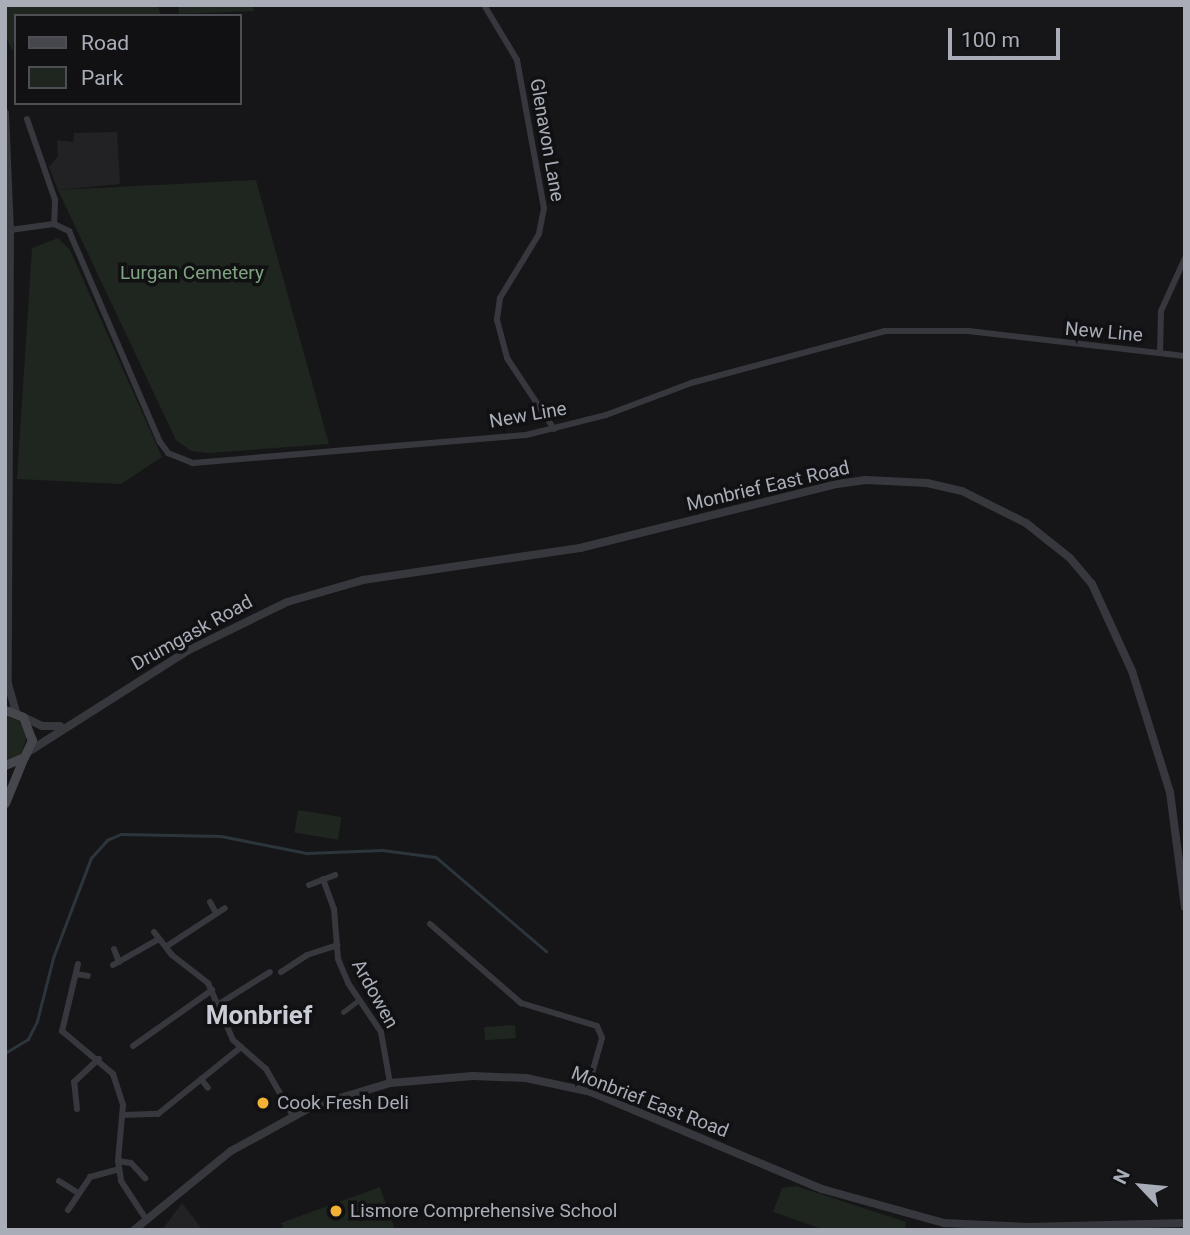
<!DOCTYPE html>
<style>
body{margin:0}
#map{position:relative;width:1190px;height:1235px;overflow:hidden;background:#161618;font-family:Roboto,sans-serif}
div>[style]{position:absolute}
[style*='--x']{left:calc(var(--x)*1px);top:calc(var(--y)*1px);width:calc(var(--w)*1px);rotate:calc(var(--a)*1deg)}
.built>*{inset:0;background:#222225}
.green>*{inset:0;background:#1e261f;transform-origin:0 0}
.stream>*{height:2.5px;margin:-1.25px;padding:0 1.25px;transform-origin:1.25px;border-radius:1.25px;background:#2c353c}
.pedestrian>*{height:4.5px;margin:-2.25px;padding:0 2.25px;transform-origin:2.25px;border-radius:2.25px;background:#37383d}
.minor>*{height:6px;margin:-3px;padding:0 3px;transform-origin:3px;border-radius:3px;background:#37383d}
.tertiary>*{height:8px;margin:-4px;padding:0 4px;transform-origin:4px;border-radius:4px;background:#37383d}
.secondary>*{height:9px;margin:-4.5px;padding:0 4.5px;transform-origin:4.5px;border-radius:4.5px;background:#45474d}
.dots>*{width:19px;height:19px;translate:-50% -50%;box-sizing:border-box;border:4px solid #111113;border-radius:50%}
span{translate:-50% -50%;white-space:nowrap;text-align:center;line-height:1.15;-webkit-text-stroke:7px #111113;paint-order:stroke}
.street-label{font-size:19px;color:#a8adb8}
.park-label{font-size:19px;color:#7fa381}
.poi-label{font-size:19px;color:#a8adb8}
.left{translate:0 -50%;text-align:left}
.district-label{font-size:26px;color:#c9ccd4;font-weight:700}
.frame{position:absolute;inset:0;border:7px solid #a8adb8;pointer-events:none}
.legend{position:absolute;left:14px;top:14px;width:228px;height:91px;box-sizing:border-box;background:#111113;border:2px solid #4d4f55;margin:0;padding:9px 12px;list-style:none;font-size:21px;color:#a8adb8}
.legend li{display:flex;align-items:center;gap:14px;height:35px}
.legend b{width:35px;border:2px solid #4d4f55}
.north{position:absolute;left:1106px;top:1151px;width:70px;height:70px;-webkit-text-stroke:5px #111113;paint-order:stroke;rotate:296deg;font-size:19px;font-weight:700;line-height:28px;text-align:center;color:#a8adb8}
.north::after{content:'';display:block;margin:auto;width:24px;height:32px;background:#a8adb8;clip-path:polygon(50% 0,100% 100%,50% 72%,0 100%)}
.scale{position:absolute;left:948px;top:28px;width:112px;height:32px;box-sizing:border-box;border:4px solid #a8adb8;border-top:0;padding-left:9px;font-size:21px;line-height:24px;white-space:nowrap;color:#a8adb8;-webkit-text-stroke:5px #111113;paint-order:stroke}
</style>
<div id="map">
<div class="built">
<i style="clip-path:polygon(117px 132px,120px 184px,58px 190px,49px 167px,58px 156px,57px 140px,73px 142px,74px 133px)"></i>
<i style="clip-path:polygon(182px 1203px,203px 1230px,162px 1230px)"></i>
</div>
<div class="green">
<i style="clip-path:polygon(5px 5px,158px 5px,161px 16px,16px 16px,13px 52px,5px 35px)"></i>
<i style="clip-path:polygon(178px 5px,253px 5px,254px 11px,179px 14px)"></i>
<i style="clip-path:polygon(256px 180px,329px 444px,208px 453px,191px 451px,176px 440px,58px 190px)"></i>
<i style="clip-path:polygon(58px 238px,70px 250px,162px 457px,121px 484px,17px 479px,32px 248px)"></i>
<i style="clip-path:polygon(5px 716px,19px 721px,27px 737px,21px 754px,5px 761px)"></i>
<i style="left:298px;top:810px;width:44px;height:23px;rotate:9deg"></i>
<i style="left:515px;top:1025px;width:13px;height:31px;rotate:86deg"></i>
<i style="clip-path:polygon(796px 1186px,906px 1222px,905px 1230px,825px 1230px,773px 1212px,782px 1188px)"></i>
<i style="clip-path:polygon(380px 1187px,395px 1230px,284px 1230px,281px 1223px)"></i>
</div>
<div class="stream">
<i style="--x:5;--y:1053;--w:27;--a:-31"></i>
<i style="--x:28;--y:1039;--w:20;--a:-63"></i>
<i style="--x:37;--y:1021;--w:65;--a:-75.7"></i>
<i style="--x:53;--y:958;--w:107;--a:-69.2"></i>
<i style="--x:91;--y:858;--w:24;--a:-48"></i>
<i style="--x:107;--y:840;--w:15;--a:-23"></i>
<i style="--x:121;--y:834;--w:100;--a:1.1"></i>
<i style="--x:221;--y:836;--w:88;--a:11.2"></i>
<i style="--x:307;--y:853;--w:75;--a:-2.3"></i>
<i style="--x:382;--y:850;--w:54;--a:7.4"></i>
<i style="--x:436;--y:857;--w:145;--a:40.5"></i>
</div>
<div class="pedestrian">
<i style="--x:343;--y:1012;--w:20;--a:-37"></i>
</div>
<div class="minor">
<i style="--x:484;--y:5;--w:64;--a:59"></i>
<i style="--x:517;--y:60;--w:150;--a:79.7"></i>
<i style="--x:544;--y:208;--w:26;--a:101"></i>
<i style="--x:539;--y:234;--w:75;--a:121.4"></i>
<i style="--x:500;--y:298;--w:22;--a:98"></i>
<i style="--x:497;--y:320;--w:39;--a:75"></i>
<i style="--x:507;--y:358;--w:85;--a:56.5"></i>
<i style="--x:27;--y:119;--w:86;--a:70.9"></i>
<i style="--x:55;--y:200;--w:24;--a:92"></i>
<i style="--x:10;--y:230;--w:44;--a:-7.8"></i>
<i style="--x:54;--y:224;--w:17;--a:25"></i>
<i style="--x:69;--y:231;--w:230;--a:66.7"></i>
<i style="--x:160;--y:442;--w:14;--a:54"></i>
<i style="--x:168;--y:453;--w:27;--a:22"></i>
<i style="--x:193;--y:463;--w:334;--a:-4.8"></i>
<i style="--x:526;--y:435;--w:82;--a:-14"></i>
<i style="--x:606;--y:415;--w:91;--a:-20.6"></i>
<i style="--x:691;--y:383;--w:201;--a:-15"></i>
<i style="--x:885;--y:331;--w:83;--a:0"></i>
<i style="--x:968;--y:331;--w:218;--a:6.6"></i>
<i style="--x:1160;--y:353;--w:42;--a:-88.6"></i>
<i style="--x:1161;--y:311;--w:58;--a:-65.6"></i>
<i style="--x:323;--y:879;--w:32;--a:70"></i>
<i style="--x:334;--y:909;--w:50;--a:85.4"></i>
<i style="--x:338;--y:959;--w:26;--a:67"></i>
<i style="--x:348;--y:983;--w:59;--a:56"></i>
<i style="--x:381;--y:1032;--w:52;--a:80"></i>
<i style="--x:309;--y:885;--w:28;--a:-21"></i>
<i style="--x:210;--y:902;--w:13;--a:61"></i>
<i style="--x:430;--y:924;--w:121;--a:41"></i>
<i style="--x:521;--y:1003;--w:79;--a:16.8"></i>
<i style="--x:597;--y:1026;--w:13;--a:67"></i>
<i style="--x:602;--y:1038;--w:55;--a:105.8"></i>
<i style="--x:154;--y:932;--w:29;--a:52"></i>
<i style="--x:172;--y:955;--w:46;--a:37.9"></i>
<i style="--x:208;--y:983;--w:62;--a:66.3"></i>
<i style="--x:233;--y:1040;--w:44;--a:41.3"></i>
<i style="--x:266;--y:1069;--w:54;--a:60.1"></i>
<i style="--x:167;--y:946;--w:69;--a:-33.2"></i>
<i style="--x:114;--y:949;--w:14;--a:69"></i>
<i style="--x:78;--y:964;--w:69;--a:103.4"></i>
<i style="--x:62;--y:1031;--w:67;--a:40.1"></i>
<i style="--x:113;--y:1074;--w:33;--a:72"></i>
<i style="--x:123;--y:1105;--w:56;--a:95.1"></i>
<i style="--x:118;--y:1161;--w:20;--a:81"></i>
<i style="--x:121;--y:1181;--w:45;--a:56.7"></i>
<i style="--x:113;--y:965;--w:51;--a:-29.6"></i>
<i style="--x:281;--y:972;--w:31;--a:-33"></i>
<i style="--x:307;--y:955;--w:32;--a:-18"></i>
<i style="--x:76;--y:974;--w:12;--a:9"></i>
<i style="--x:219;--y:1004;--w:60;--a:-32.1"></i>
<i style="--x:133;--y:1046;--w:97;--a:-35.3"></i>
<i style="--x:201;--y:1079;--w:11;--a:52"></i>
<i style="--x:77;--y:1109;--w:27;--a:-96"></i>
<i style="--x:74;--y:1082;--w:34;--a:-43"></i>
<i style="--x:123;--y:1115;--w:35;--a:-2"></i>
<i style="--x:158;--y:1114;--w:107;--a:-38.9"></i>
<i style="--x:118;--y:1161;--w:13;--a:9"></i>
<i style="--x:131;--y:1163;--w:21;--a:47"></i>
<i style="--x:59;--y:1181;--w:22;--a:32"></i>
<i style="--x:68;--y:1210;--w:40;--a:-56"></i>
<i style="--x:90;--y:1177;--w:30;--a:-15"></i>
</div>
<div class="tertiary">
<i style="--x:5;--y:113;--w:117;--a:87.6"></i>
<i style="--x:10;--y:230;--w:454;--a:90.3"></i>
<i style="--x:8;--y:684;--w:29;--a:74"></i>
<i style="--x:23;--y:717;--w:21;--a:25"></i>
<i style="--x:42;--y:726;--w:18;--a:0"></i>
<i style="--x:28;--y:752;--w:191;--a:-32.4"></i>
<i style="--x:189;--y:650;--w:109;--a:-26.1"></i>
<i style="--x:287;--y:602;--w:79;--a:-16.1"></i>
<i style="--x:363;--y:580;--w:219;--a:-8.4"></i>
<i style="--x:580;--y:548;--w:265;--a:-14"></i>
<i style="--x:837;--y:484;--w:29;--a:-8"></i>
<i style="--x:866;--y:480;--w:61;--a:2.8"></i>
<i style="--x:927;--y:483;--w:36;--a:13"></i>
<i style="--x:962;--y:491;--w:72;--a:26.6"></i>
<i style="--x:1026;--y:523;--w:56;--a:38.5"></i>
<i style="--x:1070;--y:558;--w:34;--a:50"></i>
<i style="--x:1092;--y:584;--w:96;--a:65.3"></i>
<i style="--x:1132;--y:671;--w:127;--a:72.6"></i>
<i style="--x:1170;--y:792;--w:116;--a:82.6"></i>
<i style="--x:134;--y:1230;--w:125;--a:-39.2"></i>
<i style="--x:231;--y:1151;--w:94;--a:-28.8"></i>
<i style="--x:313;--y:1106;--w:80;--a:-16.6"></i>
<i style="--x:390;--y:1083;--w:83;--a:-4.8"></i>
<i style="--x:473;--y:1076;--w:53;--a:2.2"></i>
<i style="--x:526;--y:1078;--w:66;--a:12.2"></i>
<i style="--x:591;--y:1092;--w:251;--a:22.8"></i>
<i style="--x:822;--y:1189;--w:127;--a:15.6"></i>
<i style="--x:944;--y:1223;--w:86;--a:2.7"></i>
<i style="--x:1030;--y:1227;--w:155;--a:-1.5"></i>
</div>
<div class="secondary">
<i style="--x:5;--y:710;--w:19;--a:21"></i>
<i style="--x:23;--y:717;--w:25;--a:69"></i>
<i style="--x:32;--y:740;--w:19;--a:115"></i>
<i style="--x:24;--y:757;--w:21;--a:157"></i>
<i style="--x:5;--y:803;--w:48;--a:-67.8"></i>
</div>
<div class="dots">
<i style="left:263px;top:1103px;background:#f2b134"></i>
<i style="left:336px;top:1211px;background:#f2b134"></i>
</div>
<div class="street-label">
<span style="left:547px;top:140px;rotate:80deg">Glenavon Lane</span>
<span style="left:1104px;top:332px;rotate:5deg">New Line</span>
<span style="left:528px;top:415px;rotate:-10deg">New Line</span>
<span style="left:768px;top:486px;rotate:-13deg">Monbrief East Road</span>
<span style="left:192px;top:633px;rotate:-29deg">Drumgask Road</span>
<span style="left:375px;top:994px;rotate:61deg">Ardowen</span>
<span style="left:650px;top:1102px;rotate:21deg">Monbrief East Road</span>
</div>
<div class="park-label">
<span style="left:192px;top:273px">Lurgan Cemetery</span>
</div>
<div class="poi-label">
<span class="left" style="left:277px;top:1103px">Cook Fresh Deli</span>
<span class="left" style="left:350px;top:1211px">Lismore Comprehensive School</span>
</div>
<div class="district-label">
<span style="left:259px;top:1016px">Monbrief</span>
</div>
<div class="frame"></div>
<ul class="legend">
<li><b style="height:9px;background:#45474d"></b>Road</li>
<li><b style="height:19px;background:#1e261f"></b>Park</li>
</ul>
<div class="north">N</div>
<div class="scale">100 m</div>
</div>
